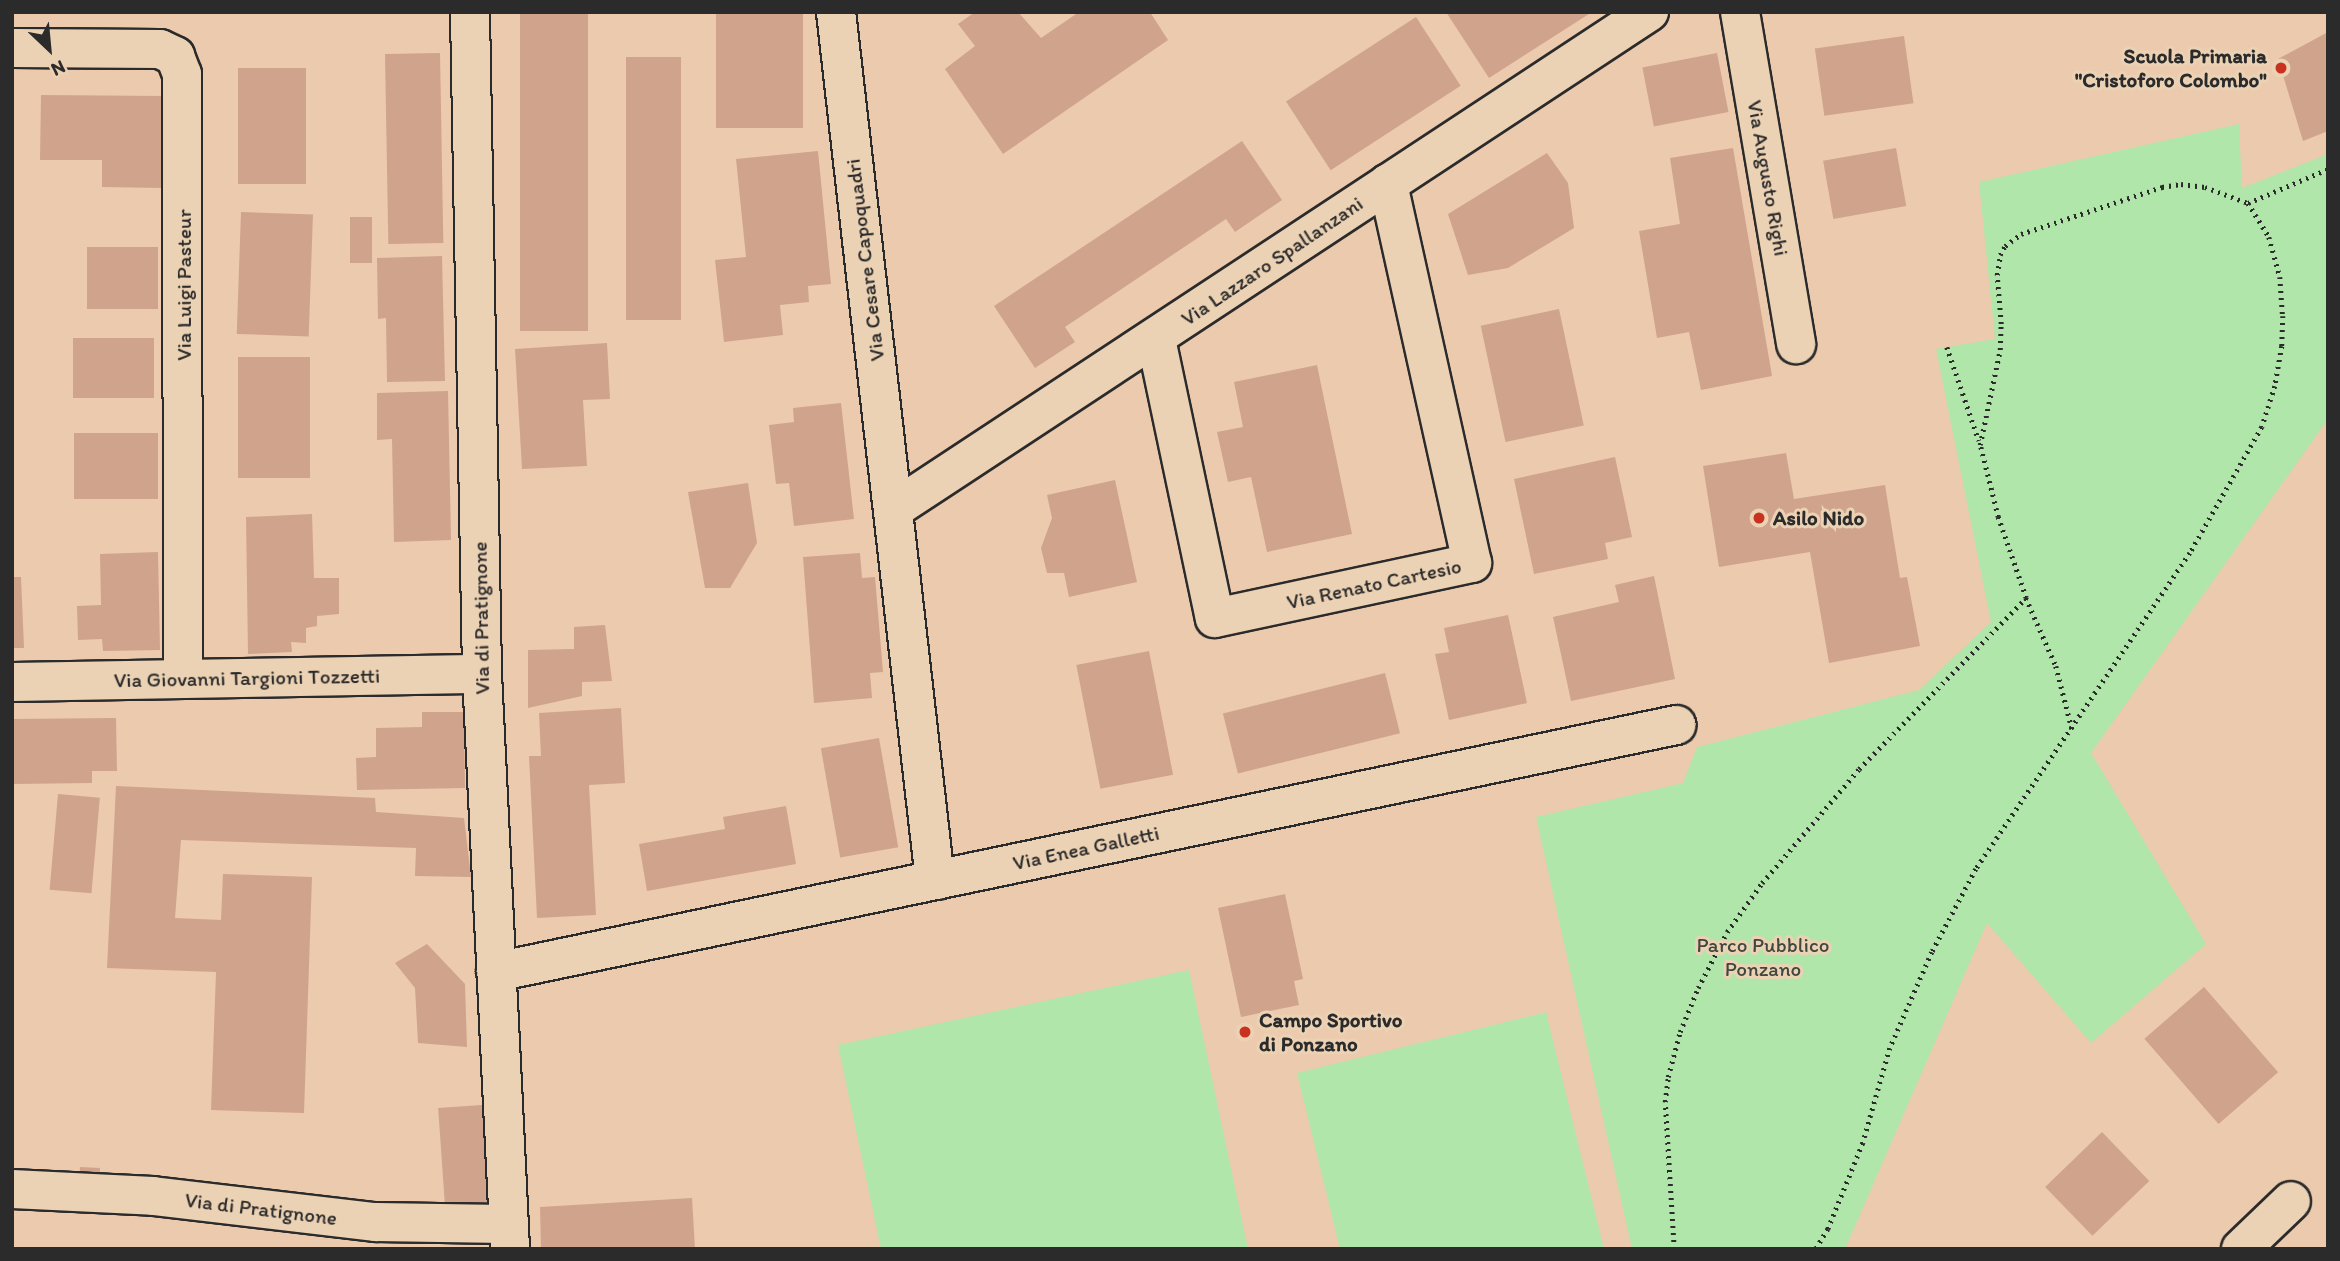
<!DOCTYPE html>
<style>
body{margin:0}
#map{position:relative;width:2340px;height:1261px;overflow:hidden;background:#eccaad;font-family:Itim,sans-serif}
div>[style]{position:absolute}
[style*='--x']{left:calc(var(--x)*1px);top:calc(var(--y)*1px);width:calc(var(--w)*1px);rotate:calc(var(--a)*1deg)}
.green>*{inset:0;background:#b0e6a9}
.building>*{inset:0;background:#d0a38d;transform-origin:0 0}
.path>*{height:4.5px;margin-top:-2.25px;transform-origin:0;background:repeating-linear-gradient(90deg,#2b2b2b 0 2px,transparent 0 7px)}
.roads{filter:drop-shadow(2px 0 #2b2b2b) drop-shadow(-2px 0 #2b2b2b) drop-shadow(0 2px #2b2b2b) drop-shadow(0 -2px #2b2b2b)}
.minor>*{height:38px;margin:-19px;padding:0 19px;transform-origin:19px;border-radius:19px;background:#ecd2b4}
.dots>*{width:19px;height:19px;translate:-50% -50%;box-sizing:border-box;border:4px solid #ecd2b4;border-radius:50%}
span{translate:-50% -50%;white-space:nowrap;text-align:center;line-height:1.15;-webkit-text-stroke:6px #ecd2b4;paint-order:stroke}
.poi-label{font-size:21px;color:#2b2b2b;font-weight:700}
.right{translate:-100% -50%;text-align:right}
.left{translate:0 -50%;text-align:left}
.street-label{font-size:21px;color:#2b2b2b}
.park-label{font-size:21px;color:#3f473e}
.frame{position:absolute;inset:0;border:14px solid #2b2b2b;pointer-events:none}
.north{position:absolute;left:14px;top:14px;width:70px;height:70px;-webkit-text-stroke:5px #ecd2b4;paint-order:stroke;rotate:154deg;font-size:19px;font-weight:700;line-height:28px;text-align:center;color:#2b2b2b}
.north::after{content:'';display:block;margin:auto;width:24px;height:32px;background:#2b2b2b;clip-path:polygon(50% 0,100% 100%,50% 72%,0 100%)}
</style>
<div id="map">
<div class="green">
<i style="clip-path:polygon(2239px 124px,2242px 188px,2328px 154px,2328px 419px,2091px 753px,2206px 944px,2091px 1043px,1987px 923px,1845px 1249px,1632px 1249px,1536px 817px,1683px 783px,1697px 747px,1919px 690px,1991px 622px,1936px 349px,1995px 339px,1979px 182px)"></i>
<i style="clip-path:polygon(1189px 970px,1248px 1249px,881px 1249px,838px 1045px)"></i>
<i style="clip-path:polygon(1546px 1012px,1604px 1249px,1340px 1249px,1297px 1073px)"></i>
</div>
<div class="building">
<i style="left:520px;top:12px;width:68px;height:319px"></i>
<i style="left:716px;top:12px;width:87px;height:116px"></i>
<i style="clip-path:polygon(975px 12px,1018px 12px,1041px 38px,1079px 12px,1150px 12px,1168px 40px,1003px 154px,945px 69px,975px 46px,958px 24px)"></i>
<i style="clip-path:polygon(1446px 12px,1592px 12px,1489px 78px)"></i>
<i style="left:1416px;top:17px;width:82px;height:155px;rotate:57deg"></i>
<i style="clip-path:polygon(2328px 32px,2328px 131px,2303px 141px,2278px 59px)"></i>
<i style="left:1904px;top:36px;width:68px;height:90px;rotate:82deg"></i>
<i style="left:440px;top:53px;width:190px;height:55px;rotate:89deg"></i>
<i style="left:1717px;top:53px;width:60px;height:76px;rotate:79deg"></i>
<i style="left:626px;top:57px;width:55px;height:263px"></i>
<i style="left:238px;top:68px;width:68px;height:116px"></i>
<i style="clip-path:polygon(41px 95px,164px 96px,163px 188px,102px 187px,102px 160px,40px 160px)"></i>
<i style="clip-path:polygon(1242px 141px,1282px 200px,1235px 232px,1226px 219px,1065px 327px,1075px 342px,1035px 368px,994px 306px)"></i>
<i style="clip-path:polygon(1733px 148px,1772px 376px,1701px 390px,1689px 332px,1657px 338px,1639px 231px,1680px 224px,1670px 158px)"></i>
<i style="left:1896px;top:148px;width:59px;height:74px;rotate:80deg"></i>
<i style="clip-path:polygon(818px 151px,831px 284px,808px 286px,809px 302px,780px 305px,783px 335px,724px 342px,715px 260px,746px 257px,736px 159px)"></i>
<i style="clip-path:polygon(1547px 153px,1568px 183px,1574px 228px,1508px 268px,1468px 275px,1448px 214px)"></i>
<i style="left:241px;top:212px;width:72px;height:122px;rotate:2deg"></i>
<i style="left:350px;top:217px;width:22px;height:46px"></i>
<i style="left:158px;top:247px;width:62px;height:71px;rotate:90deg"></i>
<i style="clip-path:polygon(442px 256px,445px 381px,387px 382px,386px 318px,378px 319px,377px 258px)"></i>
<i style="left:1559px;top:309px;width:119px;height:80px;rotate:78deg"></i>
<i style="left:154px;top:338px;width:60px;height:81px;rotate:90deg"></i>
<i style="clip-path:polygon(607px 343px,610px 399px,583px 400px,587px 466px,522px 469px,515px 349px)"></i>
<i style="left:238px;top:357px;width:72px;height:121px"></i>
<i style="clip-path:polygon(1317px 365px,1352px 534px,1267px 552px,1251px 477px,1228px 482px,1217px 432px,1243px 427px,1234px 382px)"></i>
<i style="clip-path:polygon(448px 391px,451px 540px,394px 542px,392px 439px,377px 440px,377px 393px)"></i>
<i style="clip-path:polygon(841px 403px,854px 519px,794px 526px,789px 483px,776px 484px,769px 425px,794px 422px,793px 408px)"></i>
<i style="left:74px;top:433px;width:84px;height:66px"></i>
<i style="clip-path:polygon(1786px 453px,1794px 499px,1885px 485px,1900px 578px,1907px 577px,1920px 646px,1829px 663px,1810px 552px,1719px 567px,1703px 466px)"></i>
<i style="clip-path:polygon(1615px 457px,1632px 537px,1605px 543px,1608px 559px,1534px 574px,1514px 479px)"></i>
<i style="clip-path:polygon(1115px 480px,1137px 582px,1069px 597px,1064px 573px,1047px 573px,1041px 548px,1052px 518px,1047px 495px)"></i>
<i style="clip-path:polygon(748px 483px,757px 543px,730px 588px,705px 588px,688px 492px)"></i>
<i style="clip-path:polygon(312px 514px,314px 578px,339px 578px,339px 614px,317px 616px,317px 626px,306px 628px,306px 643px,291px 642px,292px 652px,248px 654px,246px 517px)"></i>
<i style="clip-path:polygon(158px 552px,160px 650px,103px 651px,102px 639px,78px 640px,77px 606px,101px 605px,100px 554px)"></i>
<i style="clip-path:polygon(860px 553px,862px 578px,875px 577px,883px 672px,870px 673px,872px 698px,814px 703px,803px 557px)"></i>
<i style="clip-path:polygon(1654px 576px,1675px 679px,1571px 701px,1553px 617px,1619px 602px,1615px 585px)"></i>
<i style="clip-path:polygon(12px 577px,21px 577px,24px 648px,12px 648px)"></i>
<i style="clip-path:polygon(1508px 615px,1527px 703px,1449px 720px,1435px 654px,1449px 652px,1444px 628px)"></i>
<i style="clip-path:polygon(605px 625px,612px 681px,582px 682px,582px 696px,528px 708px,528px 650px,574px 649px,574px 627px)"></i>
<i style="left:1149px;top:651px;width:126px;height:74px;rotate:79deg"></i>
<i style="left:1385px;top:673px;width:62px;height:167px;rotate:76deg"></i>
<i style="clip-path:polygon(621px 708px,625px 783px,589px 785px,596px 915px,537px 918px,529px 756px,541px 756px,539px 713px)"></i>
<i style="clip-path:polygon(422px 712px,464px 712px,465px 788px,357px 790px,356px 758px,376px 757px,376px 728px,422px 727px)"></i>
<i style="clip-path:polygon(116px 718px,117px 771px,92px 771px,92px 783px,12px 784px,12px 719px)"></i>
<i style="left:879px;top:738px;width:111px;height:59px;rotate:80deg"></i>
<i style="clip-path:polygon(116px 786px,375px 798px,376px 812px,464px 818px,471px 877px,415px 876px,416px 848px,181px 840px,175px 918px,221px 920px,223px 874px,312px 877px,304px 1113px,211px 1110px,216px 972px,107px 968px)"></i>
<i style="left:58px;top:794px;width:42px;height:96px;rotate:5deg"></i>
<i style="clip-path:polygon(786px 806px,796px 864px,647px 891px,639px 844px,725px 829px,723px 817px)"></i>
<i style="clip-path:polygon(1285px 894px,1303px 979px,1294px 981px,1299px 1005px,1241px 1017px,1218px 908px)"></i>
<i style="clip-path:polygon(427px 944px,465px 984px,467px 1047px,418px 1043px,415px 988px,395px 963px)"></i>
<i style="left:2204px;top:987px;width:113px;height:79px;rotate:49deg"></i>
<i style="left:496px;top:1104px;width:105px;height:58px;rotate:86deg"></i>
<i style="left:2102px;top:1132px;width:68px;height:79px;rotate:46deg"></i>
<i style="left:80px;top:1167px;width:20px;height:20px;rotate:3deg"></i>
<i style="clip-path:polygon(692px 1198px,695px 1249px,541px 1249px,540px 1207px)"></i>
</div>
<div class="path">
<i style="--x:2248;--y:203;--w:87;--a:-23"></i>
<i style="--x:1947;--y:347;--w:99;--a:71.2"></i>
<i style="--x:2026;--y:598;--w:74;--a:66.2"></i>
<i style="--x:2056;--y:666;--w:65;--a:75.7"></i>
<i style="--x:1674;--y:1249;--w:147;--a:-93.5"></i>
<i style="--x:1665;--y:1102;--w:25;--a:-83"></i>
<i style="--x:1668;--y:1077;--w:47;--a:-75.1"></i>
<i style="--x:1680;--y:1032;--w:48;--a:-67.8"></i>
<i style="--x:1698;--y:988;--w:63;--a:-62.6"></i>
<i style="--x:1727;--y:932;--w:60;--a:-54.5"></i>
<i style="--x:1762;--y:883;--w:150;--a:-49.6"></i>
<i style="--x:1859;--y:769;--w:239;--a:-45.7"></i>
<i style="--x:2026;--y:598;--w:86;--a:-109.1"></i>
<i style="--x:1998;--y:517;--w:74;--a:-104"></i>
<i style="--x:1980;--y:445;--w:97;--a:-78.1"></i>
<i style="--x:2000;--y:350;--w:26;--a:-88"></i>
<i style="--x:2001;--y:324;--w:49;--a:-94.7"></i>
<i style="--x:1997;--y:275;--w:20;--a:-81"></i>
<i style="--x:2000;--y:255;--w:10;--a:-61"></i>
<i style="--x:2005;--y:246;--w:20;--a:-37"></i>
<i style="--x:2021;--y:234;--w:149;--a:-18.4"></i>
<i style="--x:2162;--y:187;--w:19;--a:-9"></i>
<i style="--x:2181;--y:184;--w:24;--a:7"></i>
<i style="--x:2205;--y:187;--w:46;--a:20.4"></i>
<i style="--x:2248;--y:203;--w:40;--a:58"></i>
<i style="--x:2269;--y:237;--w:41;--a:74.6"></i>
<i style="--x:2280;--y:277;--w:39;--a:86"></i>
<i style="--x:2283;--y:316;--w:30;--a:92"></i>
<i style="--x:2282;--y:346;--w:41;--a:99.9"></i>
<i style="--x:2275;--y:386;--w:43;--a:107.6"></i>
<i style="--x:2262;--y:427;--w:145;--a:119.7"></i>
<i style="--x:2190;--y:553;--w:382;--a:124.1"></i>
<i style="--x:1976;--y:869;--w:94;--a:117.9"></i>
<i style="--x:1932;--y:952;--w:105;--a:113.6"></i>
<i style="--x:1890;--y:1048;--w:99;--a:105.9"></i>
<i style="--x:1863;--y:1143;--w:93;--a:112.1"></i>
<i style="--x:1828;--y:1229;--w:23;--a:121"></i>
</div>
<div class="roads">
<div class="minor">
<i style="--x:470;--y:12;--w:662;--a:88.96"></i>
<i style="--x:482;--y:674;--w:576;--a:87.21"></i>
<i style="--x:836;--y:12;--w:874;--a:83.49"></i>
<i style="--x:1740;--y:12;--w:337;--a:80.4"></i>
<i style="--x:12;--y:48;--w:148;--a:0.4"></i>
<i style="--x:160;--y:49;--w:17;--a:25"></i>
<i style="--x:175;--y:56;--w:19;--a:69"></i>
<i style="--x:182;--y:74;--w:605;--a:89.91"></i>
<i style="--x:1156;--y:339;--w:285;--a:78.1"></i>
<i style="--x:1215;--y:618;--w:263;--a:-12.1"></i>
<i style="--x:1472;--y:563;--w:389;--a:-102.5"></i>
<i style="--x:894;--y:509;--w:904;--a:-33.36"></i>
<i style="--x:12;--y:682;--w:470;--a:-1"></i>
<i style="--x:496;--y:972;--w:1206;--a:-11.82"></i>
<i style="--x:12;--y:1189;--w:141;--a:2.8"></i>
<i style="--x:153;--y:1196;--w:225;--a:6.7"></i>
<i style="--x:376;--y:1222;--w:133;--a:0.9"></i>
<i style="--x:2241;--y:1249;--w:69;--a:-43.8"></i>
</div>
</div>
<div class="dots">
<i style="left:2281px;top:68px;background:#c8321e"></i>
<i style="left:1759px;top:518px;background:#c8321e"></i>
<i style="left:1245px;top:1032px;background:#c8321e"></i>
</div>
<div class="poi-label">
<span class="right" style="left:2267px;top:68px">Scuola Primaria<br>"Cristoforo Colombo"</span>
<span class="left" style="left:1773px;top:518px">Asilo Nido</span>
<span class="left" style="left:1259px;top:1032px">Campo Sportivo<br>di Ponzano</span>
</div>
<div class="street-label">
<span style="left:1768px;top:178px;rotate:80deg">Via Augusto Righi</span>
<span style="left:865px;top:260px;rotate:-97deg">Via Cesare Capoquadri</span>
<span style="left:1272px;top:261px;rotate:-34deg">Via Lazzaro Spallanzani</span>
<span style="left:184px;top:285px;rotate:-90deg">Via Luigi Pasteur</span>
<span style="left:1374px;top:584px;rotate:-12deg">Via Renato Cartesio</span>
<span style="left:481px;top:618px;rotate:-91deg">Via di Pratignone</span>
<span style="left:247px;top:678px;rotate:-1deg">Via Giovanni Targioni Tozzetti</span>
<span style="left:1086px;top:848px;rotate:-12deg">Via Enea Galletti</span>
<span style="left:261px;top:1209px;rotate:7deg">Via di Pratignone</span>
</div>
<div class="park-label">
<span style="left:1763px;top:957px">Parco Pubblico<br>Ponzano</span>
</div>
<div class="frame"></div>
<div class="north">N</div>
</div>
